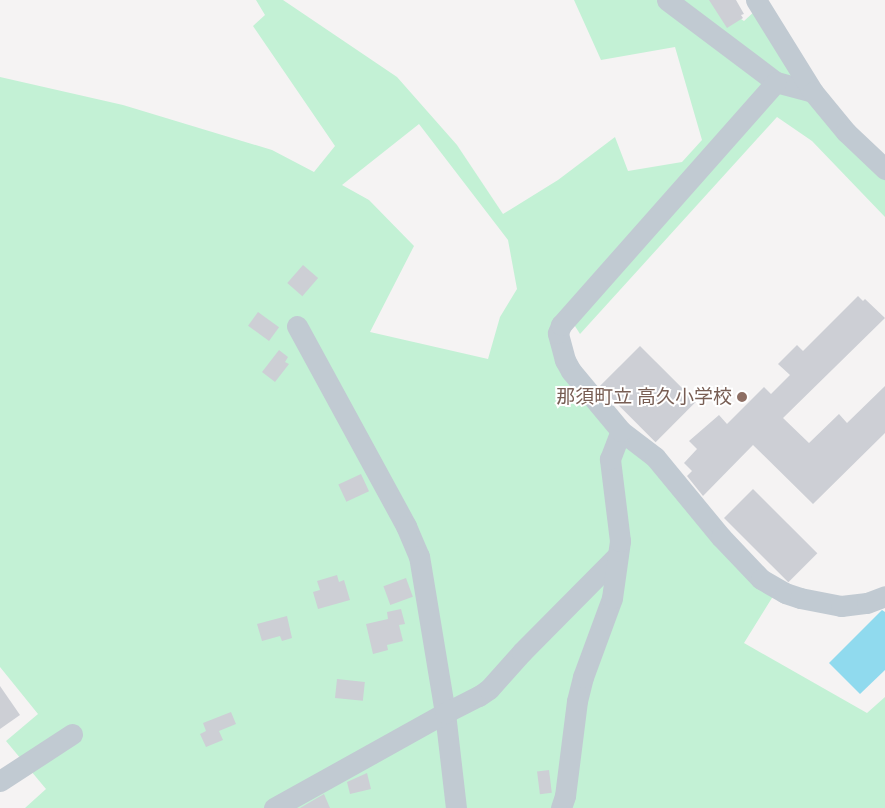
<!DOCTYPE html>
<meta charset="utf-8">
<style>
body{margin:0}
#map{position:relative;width:885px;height:808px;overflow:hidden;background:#f5f3f3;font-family:Figtree,"Noto Sans JP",sans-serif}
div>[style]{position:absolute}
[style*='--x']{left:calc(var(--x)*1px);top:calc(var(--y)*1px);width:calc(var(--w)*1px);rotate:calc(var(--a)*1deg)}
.green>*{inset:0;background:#c3f1d5}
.water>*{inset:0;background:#90daee}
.building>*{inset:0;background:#cdcfd5;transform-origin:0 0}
.minor>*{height:21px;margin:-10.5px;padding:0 10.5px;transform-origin:10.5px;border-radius:10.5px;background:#c1cad2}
.dots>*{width:14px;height:14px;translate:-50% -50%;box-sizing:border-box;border:2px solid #fff;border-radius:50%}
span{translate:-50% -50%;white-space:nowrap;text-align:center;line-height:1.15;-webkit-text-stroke:4px #fff;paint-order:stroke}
.education-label{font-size:19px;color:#785e54}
.right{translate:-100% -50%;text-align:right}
</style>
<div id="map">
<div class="green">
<i style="clip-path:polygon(evenodd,256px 0,283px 0,397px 77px,457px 145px,503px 214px,558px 180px,615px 137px,628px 171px,682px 162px,702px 140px,675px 47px,601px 60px,574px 0,713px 0,744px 21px,756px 10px,885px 173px,885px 217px,812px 141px,777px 117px,580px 334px,566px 312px,571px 364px,775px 593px,744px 643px,867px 713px,885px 697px,885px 808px,25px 808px,46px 789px,6px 741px,38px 714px,0 667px,0 77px,123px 105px,272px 150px,314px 172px,335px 146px,253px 26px,265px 15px,256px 0,419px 124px,508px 240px,517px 289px,500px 317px,488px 359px,370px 332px,414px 246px,369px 200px,342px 185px,419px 124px)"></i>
</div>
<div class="water">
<i style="clip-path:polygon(882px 610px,885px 612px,885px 670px,860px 694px,829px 663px)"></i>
</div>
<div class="building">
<i style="clip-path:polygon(709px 0,736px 0,744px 14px,741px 15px,743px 18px,727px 28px)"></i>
<i style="left:303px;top:265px;width:20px;height:24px;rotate:41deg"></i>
<i style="clip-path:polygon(858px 296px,863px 301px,865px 299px,885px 318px,783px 418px,809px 443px,839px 414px,847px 423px,885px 386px,885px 433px,813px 504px,753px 445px,703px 496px,687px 476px,692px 471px,684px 463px,697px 449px,689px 441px,719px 415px,727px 424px,764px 387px,771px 394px,790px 375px,778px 364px,797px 345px,803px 351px)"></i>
<i style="left:258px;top:312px;width:26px;height:17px;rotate:36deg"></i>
<i style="left:640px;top:346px;width:79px;height:57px;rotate:45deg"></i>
<i style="clip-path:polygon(279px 350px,288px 357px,285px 362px,289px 364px,275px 382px,262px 372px)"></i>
<i style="left:361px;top:474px;width:19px;height:25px;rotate:65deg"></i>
<i style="left:753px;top:489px;width:91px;height:41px;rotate:45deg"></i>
<i style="clip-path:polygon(337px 575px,339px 582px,344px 580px,350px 600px,318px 609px,313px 592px,320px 590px,317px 581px)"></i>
<i style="left:406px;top:578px;width:20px;height:24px;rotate:70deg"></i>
<i style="clip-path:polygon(401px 609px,405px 624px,399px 625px,403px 641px,387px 645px,388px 650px,373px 654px,366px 624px,388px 619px,387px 612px)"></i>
<i style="clip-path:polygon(287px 616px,292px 638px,282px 641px,280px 636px,262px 641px,257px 624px)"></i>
<i style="left:337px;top:679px;width:28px;height:19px;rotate:6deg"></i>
<i style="clip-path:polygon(0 686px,20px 715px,0 729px)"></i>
<i style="clip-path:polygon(231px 712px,236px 724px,219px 731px,223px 740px,206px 747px,200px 734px,206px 731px,203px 723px)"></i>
<i style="left:549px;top:770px;width:23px;height:12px;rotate:83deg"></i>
<i style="clip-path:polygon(367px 773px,371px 789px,350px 794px,347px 782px)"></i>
<i style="clip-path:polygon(324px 794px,330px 808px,300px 808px)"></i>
</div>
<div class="minor">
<i style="--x:667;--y:0;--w:136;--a:37"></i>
<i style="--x:776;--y:82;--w:38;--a:15"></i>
<i style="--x:756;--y:0;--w:108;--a:58.2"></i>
<i style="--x:813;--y:92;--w:52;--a:50.5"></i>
<i style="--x:846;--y:132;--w:54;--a:43.5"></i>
<i style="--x:297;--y:326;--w:228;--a:61.4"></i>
<i style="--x:406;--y:526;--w:33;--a:67"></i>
<i style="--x:419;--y:556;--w:159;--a:80.6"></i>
<i style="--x:445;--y:713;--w:96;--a:83.4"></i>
<i style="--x:621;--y:431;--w:43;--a:37.4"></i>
<i style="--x:655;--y:457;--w:104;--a:50.5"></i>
<i style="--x:721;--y:537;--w:58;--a:46.4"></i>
<i style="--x:761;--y:579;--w:28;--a:30"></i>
<i style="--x:785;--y:593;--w:16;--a:18"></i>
<i style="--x:800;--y:598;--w:42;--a:11"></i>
<i style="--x:841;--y:606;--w:26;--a:-7"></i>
<i style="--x:867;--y:603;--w:19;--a:-21"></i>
<i style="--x:0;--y:781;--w:86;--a:-33.1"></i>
<i style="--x:274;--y:808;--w:196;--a:-29.1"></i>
<i style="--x:445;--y:713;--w:38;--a:-27"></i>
<i style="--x:479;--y:696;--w:12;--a:-35"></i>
<i style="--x:489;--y:689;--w:50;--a:-48.3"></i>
<i style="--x:522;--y:652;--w:135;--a:-45.3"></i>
<i style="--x:561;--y:808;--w:13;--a:-72"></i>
<i style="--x:565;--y:796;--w:96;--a:-82.8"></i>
<i style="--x:577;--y:701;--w:25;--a:-76"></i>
<i style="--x:583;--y:677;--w:84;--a:-69.8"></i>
<i style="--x:612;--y:598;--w:58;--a:-82"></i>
<i style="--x:620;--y:541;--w:83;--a:-97"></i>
<i style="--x:610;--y:459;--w:30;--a:-69"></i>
<i style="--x:621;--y:431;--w:78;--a:-129.8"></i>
<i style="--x:571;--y:371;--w:13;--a:-119"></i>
<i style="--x:565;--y:360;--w:28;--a:-105"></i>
<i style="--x:558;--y:333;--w:9;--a:-69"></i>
<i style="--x:561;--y:325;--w:324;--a:-48.5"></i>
</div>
<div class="dots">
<i style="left:742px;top:397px;background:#8d6e63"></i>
</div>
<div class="education-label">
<span class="right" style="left:732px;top:397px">那須町立 高久小学校</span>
</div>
</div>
